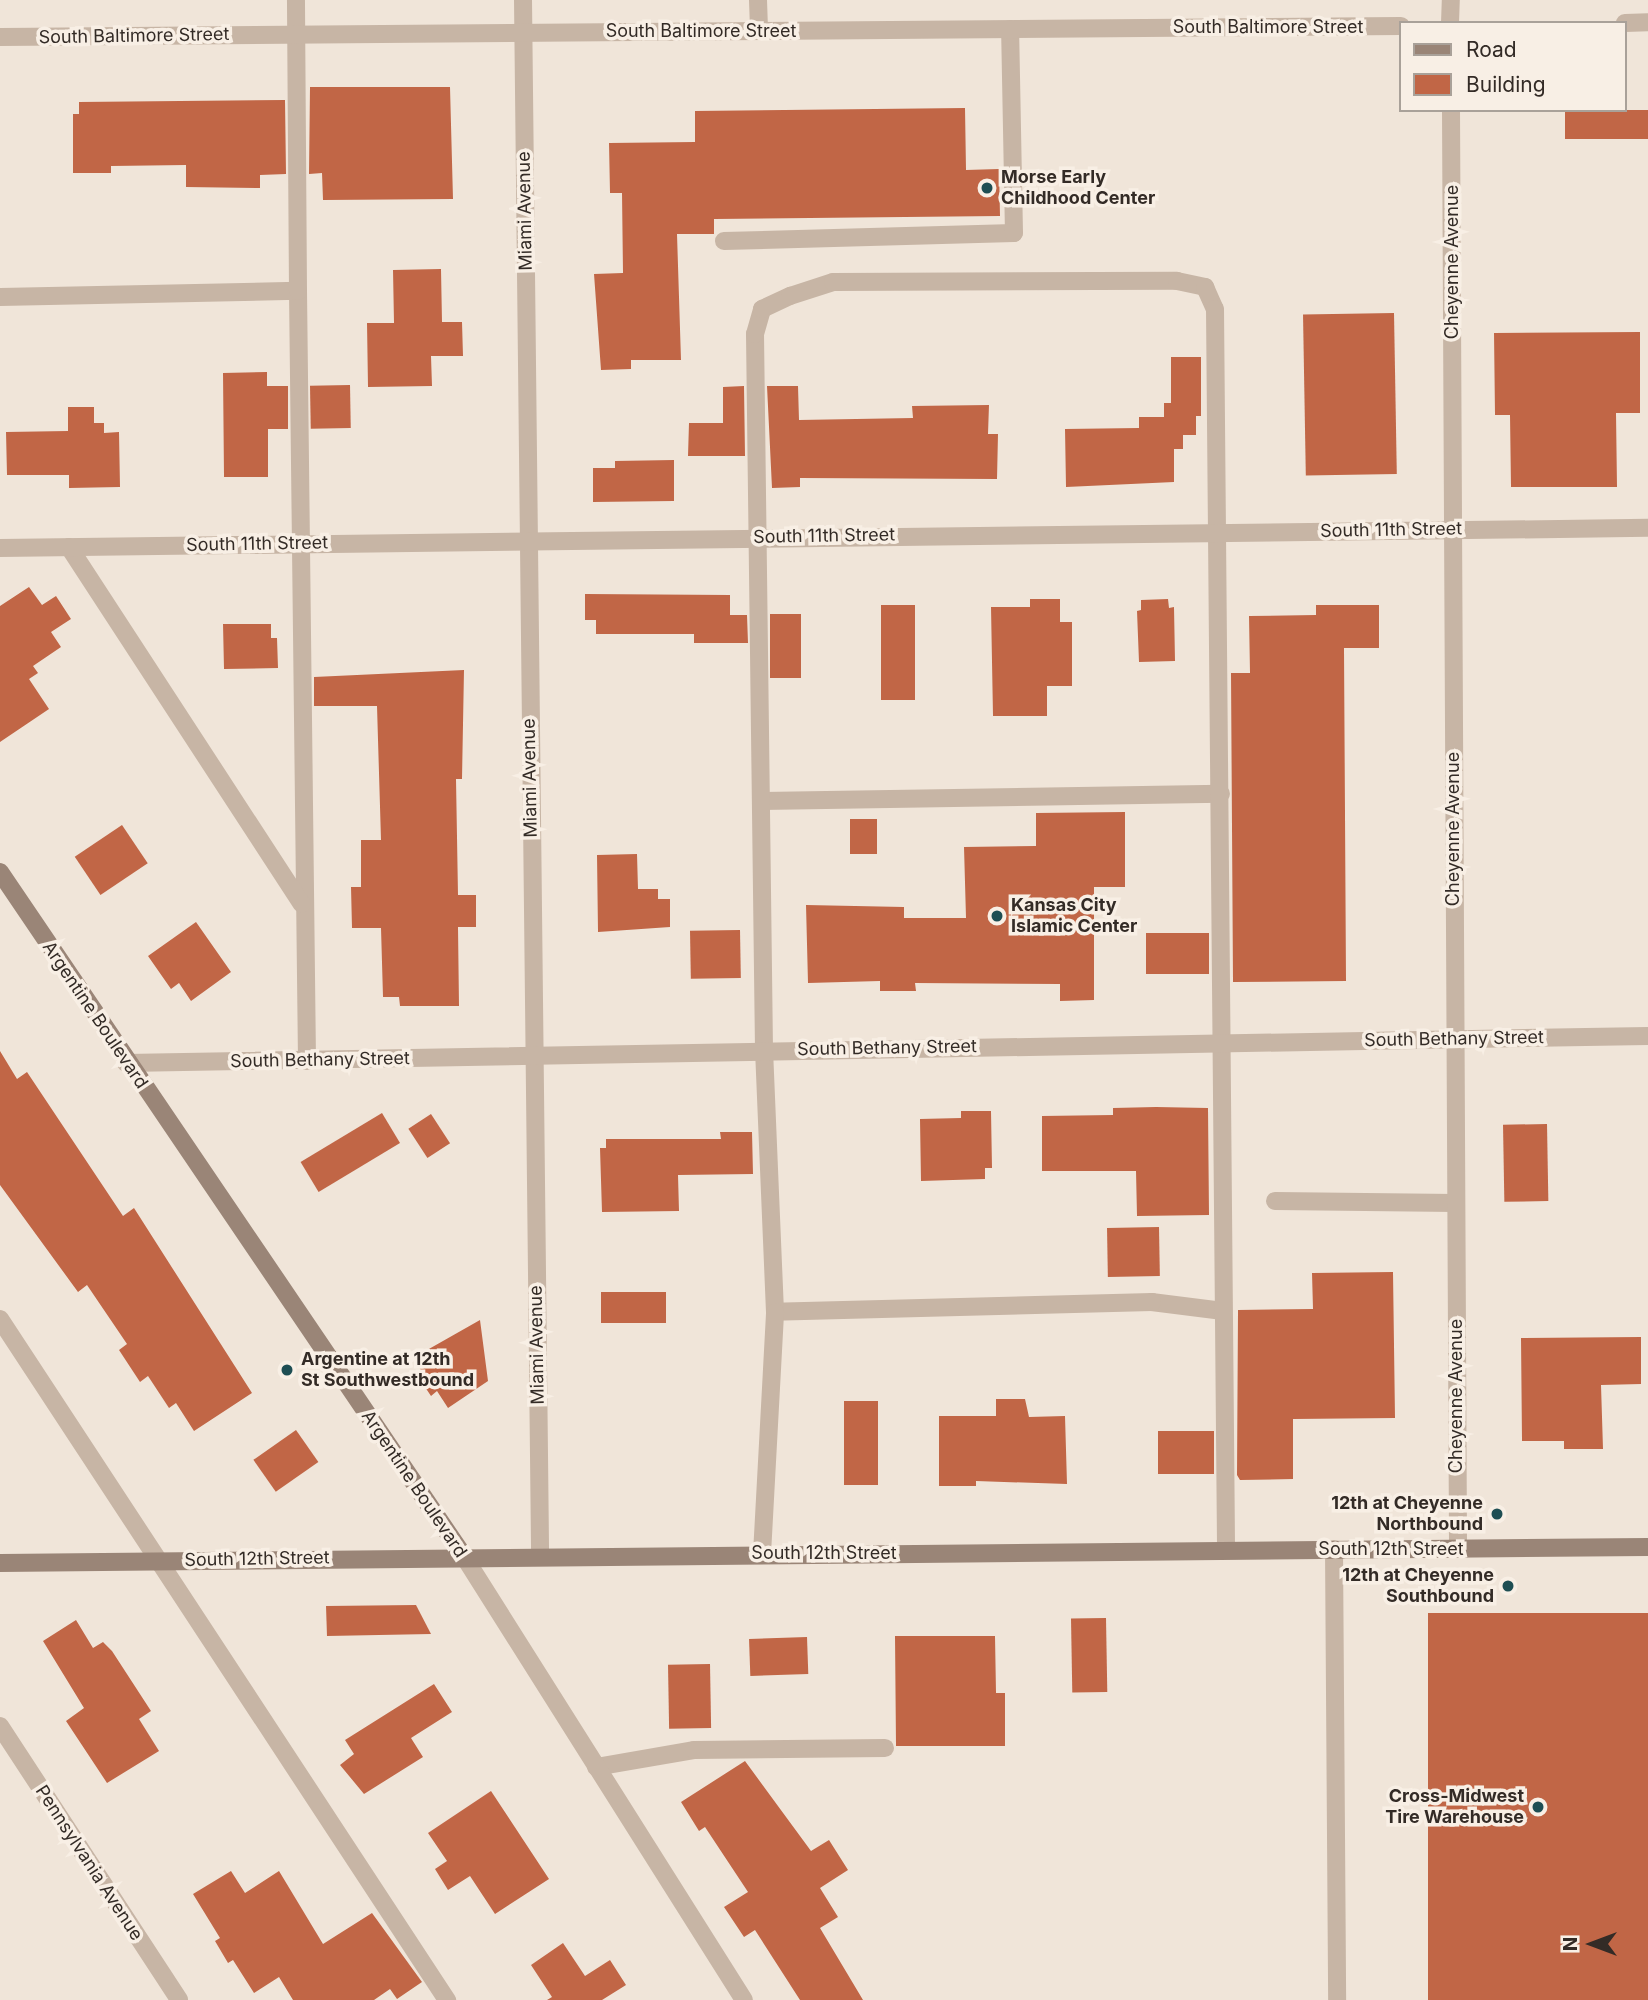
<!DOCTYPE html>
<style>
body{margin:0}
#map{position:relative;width:1648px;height:2000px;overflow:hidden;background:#f0e5d9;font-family:Inter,sans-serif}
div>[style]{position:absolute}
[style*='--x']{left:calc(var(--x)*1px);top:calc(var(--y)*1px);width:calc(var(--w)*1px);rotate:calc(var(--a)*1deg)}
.building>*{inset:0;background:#c16646;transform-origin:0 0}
.lane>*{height:18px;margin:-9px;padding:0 9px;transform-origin:9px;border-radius:9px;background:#c7b5a5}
.street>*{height:18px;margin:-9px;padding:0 9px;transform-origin:9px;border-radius:9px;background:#c7b5a5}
.secondary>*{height:18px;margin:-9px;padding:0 9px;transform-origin:9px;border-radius:9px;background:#9a8577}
.dots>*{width:19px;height:19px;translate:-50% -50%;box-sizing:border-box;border:4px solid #f8efe5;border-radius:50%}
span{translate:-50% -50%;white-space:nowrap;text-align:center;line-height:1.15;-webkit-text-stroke:7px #f8efe5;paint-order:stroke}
.street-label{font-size:18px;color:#332b26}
.poi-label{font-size:18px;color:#332b26;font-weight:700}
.left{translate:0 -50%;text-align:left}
.right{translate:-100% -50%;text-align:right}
.legend{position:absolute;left:1399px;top:21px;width:228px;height:91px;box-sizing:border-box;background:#f8efe5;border:2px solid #a9a199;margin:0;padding:9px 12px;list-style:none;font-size:21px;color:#332b26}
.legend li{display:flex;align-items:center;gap:14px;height:35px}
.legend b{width:35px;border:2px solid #a9a199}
.north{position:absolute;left:1557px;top:1909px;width:70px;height:70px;-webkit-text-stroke:5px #f8efe5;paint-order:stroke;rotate:270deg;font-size:19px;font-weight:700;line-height:28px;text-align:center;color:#332b26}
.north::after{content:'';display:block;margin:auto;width:24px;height:32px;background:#332b26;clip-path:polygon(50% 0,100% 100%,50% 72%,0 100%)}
</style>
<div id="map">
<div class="building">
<i style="clip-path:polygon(310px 87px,450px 87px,453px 199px,323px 200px,322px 173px,309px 174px)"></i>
<i style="clip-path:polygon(285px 100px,286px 174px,260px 175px,260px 188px,186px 187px,186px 165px,111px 166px,111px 173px,73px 173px,73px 114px,79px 114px,79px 102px)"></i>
<i style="clip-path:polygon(965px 108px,966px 170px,999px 169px,1000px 216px,714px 219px,714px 234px,677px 234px,681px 360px,631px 360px,631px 369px,601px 370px,594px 274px,623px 273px,622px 193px,610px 193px,609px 143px,695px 142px,695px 111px)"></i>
<i style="left:1565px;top:110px;width:83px;height:29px"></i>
<i style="clip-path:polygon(441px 269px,442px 322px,462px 322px,463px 356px,431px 356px,432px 386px,368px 387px,367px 323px,394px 323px,393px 270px)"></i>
<i style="left:1394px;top:313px;width:161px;height:91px;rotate:89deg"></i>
<i style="clip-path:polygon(1640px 332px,1640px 413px,1616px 413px,1617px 487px,1511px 487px,1510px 415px,1495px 415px,1494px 333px)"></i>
<i style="clip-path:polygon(1171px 357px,1201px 357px,1201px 416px,1196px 416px,1196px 435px,1183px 435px,1183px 449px,1174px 449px,1174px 482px,1066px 487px,1065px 429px,1139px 428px,1139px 417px,1164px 417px,1164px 403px,1171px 403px)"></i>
<i style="clip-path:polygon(267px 372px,267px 386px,288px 386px,288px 429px,268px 429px,268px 477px,224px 477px,223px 373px)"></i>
<i style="left:350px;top:385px;width:43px;height:40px;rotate:89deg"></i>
<i style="clip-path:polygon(744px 386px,745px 456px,688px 456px,689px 423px,723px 423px,723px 387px)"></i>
<i style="clip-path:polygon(767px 386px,798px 386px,799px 420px,913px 418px,912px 406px,989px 405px,988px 434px,998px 434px,997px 479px,800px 478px,800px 487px,772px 488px)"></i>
<i style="clip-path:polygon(68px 407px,94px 407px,94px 423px,104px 423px,104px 433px,119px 432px,120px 487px,69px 488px,69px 475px,7px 475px,6px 432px,68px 431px)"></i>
<i style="clip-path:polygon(674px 460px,674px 501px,593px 502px,593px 468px,615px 468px,615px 461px)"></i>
<i style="clip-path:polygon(29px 587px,42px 605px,56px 596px,71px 619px,51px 632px,61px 647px,33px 666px,38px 673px,29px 679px,49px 709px,0 742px,0 606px)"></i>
<i style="clip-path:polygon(585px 594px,730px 595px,730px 615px,747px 615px,748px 643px,694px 643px,694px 634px,596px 634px,596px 620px,585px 620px)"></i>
<i style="clip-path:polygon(1030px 599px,1060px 599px,1060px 622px,1072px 622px,1072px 686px,1047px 686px,1047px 716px,993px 716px,991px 607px,1030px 607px)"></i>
<i style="clip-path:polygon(1168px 599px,1169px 608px,1174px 607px,1175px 661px,1139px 662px,1137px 611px,1141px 610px,1141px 600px)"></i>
<i style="left:881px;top:605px;width:34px;height:95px"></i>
<i style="clip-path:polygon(1316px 605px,1379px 605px,1379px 648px,1344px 648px,1346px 981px,1233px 982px,1231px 673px,1250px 673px,1249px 616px,1316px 615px)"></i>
<i style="left:770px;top:614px;width:31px;height:64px"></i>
<i style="clip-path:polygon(223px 624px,271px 624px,271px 638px,277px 638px,278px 668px,224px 669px)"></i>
<i style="clip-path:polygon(464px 670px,462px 779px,456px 779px,458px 895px,476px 895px,476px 927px,458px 927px,459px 1006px,400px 1006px,399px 997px,383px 997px,381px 928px,352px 928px,351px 887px,361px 887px,361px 840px,381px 840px,377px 706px,314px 706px,314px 677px)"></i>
<i style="clip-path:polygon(1125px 812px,1125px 887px,1094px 887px,1094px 1000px,1060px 1001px,1060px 984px,915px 983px,916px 991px,880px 991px,880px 981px,808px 983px,806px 905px,904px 907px,904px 918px,966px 918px,964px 847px,1036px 846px,1036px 813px)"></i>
<i style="left:877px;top:819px;width:35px;height:27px;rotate:90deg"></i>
<i style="left:122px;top:825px;width:46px;height:57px;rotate:56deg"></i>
<i style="clip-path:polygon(637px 854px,638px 889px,658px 889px,658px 899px,670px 899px,670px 927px,598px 932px,597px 855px)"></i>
<i style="clip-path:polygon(196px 922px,231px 972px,191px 1001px,179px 983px,171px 989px,148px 956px)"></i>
<i style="left:740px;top:930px;width:48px;height:50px;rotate:89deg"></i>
<i style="left:1146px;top:933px;width:63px;height:41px"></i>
<i style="clip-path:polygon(0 1051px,17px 1079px,27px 1072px,123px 1216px,134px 1208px,252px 1393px,194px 1431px,176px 1403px,169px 1408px,148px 1376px,140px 1382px,119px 1350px,127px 1344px,87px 1285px,78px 1292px,0 1185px)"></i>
<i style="clip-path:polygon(1156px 1107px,1208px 1108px,1209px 1215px,1137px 1216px,1136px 1171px,1042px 1171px,1042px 1116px,1113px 1115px,1113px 1108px)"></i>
<i style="clip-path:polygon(961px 1111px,991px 1111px,992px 1168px,985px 1168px,985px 1179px,921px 1181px,920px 1119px,961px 1118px)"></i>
<i style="left:382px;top:1113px;width:35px;height:95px;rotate:59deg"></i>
<i style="left:431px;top:1114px;width:35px;height:27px;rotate:57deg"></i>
<i style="left:1547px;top:1124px;width:77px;height:44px;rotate:89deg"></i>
<i style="clip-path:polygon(720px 1132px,752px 1132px,753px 1174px,678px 1175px,679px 1211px,602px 1212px,600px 1148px,606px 1148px,606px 1139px,721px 1139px)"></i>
<i style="left:1159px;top:1227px;width:49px;height:52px;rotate:89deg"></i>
<i style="clip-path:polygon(1393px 1272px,1395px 1418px,1293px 1419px,1293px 1479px,1240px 1480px,1237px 1475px,1238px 1310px,1313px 1309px,1312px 1273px)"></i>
<i style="left:601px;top:1292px;width:65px;height:31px"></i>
<i style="clip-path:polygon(480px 1320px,488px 1381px,448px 1408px,437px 1391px,431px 1396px,417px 1375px,422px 1372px,413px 1358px)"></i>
<i style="clip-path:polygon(1641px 1337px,1641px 1384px,1601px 1385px,1603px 1449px,1564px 1449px,1564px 1441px,1522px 1441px,1521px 1338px)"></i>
<i style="clip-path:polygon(996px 1399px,1025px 1399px,1029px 1417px,1065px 1416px,1067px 1484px,976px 1481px,976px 1486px,939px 1486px,939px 1416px,996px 1416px)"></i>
<i style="left:878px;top:1401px;width:84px;height:34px;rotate:90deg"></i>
<i style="left:296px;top:1430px;width:39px;height:52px;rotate:55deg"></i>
<i style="left:1158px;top:1431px;width:56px;height:43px"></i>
<i style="clip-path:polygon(416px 1605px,431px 1634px,327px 1636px,326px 1606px)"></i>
<i style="left:1648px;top:1613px;width:387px;height:220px;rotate:90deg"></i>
<i style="left:1106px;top:1618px;width:74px;height:35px;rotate:89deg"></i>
<i style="clip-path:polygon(76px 1620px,93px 1648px,103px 1642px,112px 1651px,151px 1711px,139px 1719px,159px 1751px,107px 1783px,66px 1721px,84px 1708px,43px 1641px)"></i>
<i style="clip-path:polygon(895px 1636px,995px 1636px,996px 1693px,1005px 1693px,1005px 1746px,896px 1746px)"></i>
<i style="left:807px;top:1637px;width:37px;height:58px;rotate:88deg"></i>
<i style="left:710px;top:1664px;width:64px;height:42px;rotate:89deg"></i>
<i style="clip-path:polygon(434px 1684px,452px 1712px,411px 1738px,423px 1757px,364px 1794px,340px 1765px,354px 1754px,345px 1740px)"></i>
<i style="clip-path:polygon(745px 1761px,811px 1851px,829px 1840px,848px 1870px,820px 1888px,838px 1917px,820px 1928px,863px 2000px,800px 2000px,755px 1930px,744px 1937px,724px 1907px,748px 1892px,705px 1827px,699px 1831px,681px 1802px)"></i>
<i style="clip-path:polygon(491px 1791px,549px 1879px,495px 1914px,470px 1876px,448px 1890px,435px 1869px,447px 1861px,428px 1833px)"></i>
<i style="clip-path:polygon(231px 1871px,245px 1893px,279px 1871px,323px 1944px,372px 1913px,422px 1982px,397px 1999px,390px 1989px,374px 2000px,293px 2000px,279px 1977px,254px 1993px,233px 1960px,228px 1963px,215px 1941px,220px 1938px,193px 1894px)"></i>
<i style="clip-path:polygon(563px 1943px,585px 1976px,610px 1960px,626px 1985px,602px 2000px,547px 2000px,552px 1997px,531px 1965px)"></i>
</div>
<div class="lane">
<i style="--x:758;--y:0;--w:30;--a:88"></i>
<i style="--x:724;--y:241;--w:290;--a:-1.6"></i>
<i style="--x:1014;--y:233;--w:204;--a:-91.1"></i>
<i style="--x:298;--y:291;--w:770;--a:89.33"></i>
<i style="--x:0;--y:297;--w:298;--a:-1.2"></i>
<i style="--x:298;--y:291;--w:291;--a:-90.4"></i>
<i style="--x:69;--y:547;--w:426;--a:56.9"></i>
<i style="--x:761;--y:801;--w:460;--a:-0.9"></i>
<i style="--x:1275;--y:1201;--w:180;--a:0.6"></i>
<i style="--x:1223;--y:1311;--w:72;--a:-172.8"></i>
<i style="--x:1152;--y:1302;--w:377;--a:178.5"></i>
<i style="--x:775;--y:1312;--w:262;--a:-92.4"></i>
<i style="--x:764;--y:1050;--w:716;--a:-90.72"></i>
<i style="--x:755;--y:334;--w:26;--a:-74"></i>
<i style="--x:762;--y:309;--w:31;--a:-25"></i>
<i style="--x:790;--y:296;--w:45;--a:-18"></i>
<i style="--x:833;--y:282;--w:344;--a:-0.2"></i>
<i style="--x:1177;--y:281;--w:29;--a:12"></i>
<i style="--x:1205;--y:287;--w:24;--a:66"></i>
<i style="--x:1215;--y:309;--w:1241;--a:89.49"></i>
<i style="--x:0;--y:1319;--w:815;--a:56.72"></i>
<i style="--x:1334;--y:1549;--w:451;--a:89.6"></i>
<i style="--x:762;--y:1554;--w:242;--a:-86.9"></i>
<i style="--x:596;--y:1767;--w:99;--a:-9.8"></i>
<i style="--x:694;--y:1750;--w:191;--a:-0.6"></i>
</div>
<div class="street">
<i style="--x:523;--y:0;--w:1555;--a:89.37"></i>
<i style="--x:1450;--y:23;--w:23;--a:-88"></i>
<i style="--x:1625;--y:23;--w:23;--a:-2"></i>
<i style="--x:0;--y:37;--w:1401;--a:-0.45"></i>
<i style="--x:1451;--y:110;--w:1438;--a:89.72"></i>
<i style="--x:0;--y:548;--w:1648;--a:-0.7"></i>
<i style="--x:126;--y:1063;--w:1522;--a:-1.02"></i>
<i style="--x:463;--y:1555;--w:526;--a:57.73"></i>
<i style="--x:0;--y:1726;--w:327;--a:56.8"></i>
</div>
<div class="secondary">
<i style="--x:0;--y:872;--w:825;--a:55.87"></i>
<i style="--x:0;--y:1563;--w:1648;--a:-0.56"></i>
</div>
<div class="dots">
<i style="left:987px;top:188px;background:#1e4e53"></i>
<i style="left:997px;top:916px;background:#1e4e53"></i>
<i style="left:287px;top:1370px;background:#1e4e53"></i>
<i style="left:1497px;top:1514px;background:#1e4e53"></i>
<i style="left:1508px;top:1586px;background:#1e4e53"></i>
<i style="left:1538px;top:1807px;background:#1e4e53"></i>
</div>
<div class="street-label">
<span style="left:1268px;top:27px">South Baltimore Street</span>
<span style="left:701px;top:31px">South Baltimore Street</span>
<span style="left:134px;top:36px;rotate:-1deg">South Baltimore Street</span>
<span style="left:525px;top:211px;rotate:-91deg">Miami Avenue</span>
<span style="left:1452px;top:262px;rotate:-90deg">Cheyenne Avenue</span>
<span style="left:1391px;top:530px;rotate:-1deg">South 11th Street</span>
<span style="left:824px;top:536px;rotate:-1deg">South 11th Street</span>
<span style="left:257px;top:544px;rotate:-1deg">South 11th Street</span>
<span style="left:530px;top:778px;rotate:-91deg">Miami Avenue</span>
<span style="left:1453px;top:829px;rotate:-90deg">Cheyenne Avenue</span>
<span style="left:95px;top:1015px;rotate:56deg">Argentine Boulevard</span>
<span style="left:1454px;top:1039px;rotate:-1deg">South Bethany Street</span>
<span style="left:887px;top:1048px;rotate:-1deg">South Bethany Street</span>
<span style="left:320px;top:1060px;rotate:-1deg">South Bethany Street</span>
<span style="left:537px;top:1345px;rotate:-91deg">Miami Avenue</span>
<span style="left:1456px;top:1396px;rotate:-90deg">Cheyenne Avenue</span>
<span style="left:414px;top:1484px;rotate:56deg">Argentine Boulevard</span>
<span style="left:1391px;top:1549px">South 12th Street</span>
<span style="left:824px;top:1553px">South 12th Street</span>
<span style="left:257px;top:1559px;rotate:-1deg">South 12th Street</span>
<span style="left:89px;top:1863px;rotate:57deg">Pennsylvania Avenue</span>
</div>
<div class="poi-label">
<span class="left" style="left:1001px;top:188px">Morse Early<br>Childhood Center</span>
<span class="left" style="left:1011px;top:916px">Kansas City<br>Islamic Center</span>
<span class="left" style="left:301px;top:1370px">Argentine at 12th<br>St Southwestbound</span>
<span class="right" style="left:1483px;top:1514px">12th at Cheyenne<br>Northbound</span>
<span class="right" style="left:1494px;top:1586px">12th at Cheyenne<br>Southbound</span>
<span class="right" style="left:1524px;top:1807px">Cross-Midwest<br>Tire Warehouse</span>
</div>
<ul class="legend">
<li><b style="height:9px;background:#9a8577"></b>Road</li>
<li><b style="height:19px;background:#c16646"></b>Building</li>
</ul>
<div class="north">N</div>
</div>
